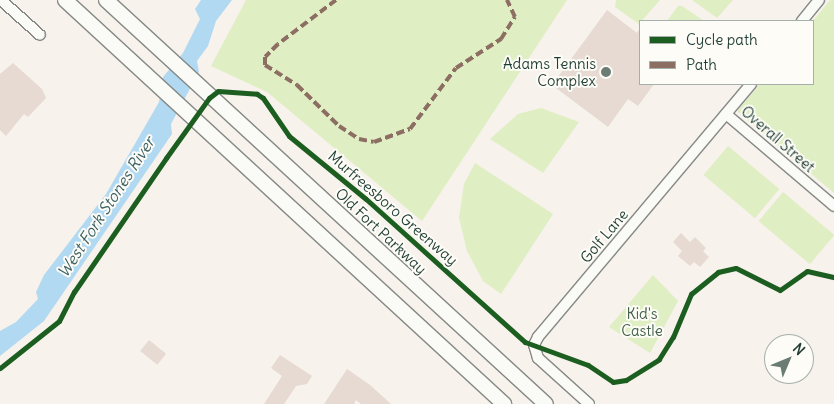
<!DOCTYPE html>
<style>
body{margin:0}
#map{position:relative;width:834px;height:404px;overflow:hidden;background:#f7f2ec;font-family:Delius,sans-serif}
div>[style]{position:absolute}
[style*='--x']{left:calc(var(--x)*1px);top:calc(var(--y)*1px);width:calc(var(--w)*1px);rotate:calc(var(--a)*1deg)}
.green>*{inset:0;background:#dfeec3;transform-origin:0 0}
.water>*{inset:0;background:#b2d9f2}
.building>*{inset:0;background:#e6dad2;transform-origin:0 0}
.roads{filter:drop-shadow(1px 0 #868985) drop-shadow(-1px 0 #868985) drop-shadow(0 1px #868985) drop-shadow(0 -1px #868985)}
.minor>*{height:10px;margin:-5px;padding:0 5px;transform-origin:5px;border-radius:5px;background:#fafaf7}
.major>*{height:14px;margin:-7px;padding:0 7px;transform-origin:7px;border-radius:7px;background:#fafaf7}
.quiet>*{height:4px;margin-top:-2px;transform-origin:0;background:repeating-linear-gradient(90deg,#8d6e63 0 8px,transparent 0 12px)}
.cycleway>*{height:5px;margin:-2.5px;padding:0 2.5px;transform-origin:2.5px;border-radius:2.5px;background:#1b5e20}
.dots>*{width:14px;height:14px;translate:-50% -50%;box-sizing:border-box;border:2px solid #fdfcf7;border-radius:50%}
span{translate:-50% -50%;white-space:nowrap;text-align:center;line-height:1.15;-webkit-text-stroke:4px #fdfcf7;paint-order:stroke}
.poi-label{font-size:15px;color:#1f3d34}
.right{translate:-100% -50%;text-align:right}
.street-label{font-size:15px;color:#1f3d34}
.park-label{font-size:15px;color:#41604a}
.water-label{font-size:16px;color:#3c6164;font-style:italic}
.legend{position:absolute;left:639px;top:20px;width:175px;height:65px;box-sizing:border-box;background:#fdfcf7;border:1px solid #a4b0a9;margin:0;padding:6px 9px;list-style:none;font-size:15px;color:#1f3d34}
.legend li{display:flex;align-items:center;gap:10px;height:25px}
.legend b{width:25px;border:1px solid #a4b0a9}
.north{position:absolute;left:764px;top:334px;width:50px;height:50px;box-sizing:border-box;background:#fdfcf7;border:1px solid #a4b0a9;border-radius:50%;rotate:45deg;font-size:14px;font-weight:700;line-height:20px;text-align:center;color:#1f3d34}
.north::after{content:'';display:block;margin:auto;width:18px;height:22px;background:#6b7c74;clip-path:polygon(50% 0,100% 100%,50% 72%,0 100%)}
</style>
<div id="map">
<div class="green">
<i style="clip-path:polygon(246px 0,567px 0,422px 221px,267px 92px,211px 66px)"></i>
<i style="clip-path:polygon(616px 0,660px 0,639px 24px,615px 7px)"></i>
<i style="clip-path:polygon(692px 0,733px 0,717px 18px)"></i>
<i style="clip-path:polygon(830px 0,834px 0,834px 193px,737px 111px,760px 84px,813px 84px,813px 21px)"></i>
<i style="clip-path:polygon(678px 6px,682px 6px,704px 21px,667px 21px)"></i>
<i style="clip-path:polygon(541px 108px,579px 122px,543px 173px,490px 139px,518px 114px)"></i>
<i style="left:728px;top:146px;width:67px;height:38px;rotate:40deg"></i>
<i style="clip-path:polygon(475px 163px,553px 214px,501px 294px,483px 281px,467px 251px,459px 218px,464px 184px)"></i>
<i style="left:783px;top:192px;width:67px;height:38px;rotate:40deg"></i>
<i style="clip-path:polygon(653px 275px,678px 301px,650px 353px,609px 327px)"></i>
</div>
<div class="water">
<i style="clip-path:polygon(201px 0,232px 0,216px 21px,208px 46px,197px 61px,199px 72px,171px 124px,172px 134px,44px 321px,0 356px,0 331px,16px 322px,38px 299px,36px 292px,44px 275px,106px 194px,159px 102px,163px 77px,183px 53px,200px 19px,195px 9px)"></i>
</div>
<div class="building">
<i style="clip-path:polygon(607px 10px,637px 33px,640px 28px,640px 84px,654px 84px,638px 106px,628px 99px,608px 127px,552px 85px)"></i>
<i style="clip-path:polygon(13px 63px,42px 89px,46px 98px,28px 117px,24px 114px,6px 136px,0 130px,0 74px)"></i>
<i style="clip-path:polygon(681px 233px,690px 242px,695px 237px,706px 248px,703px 251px,709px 257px,700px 267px,694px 262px,690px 266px,678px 256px,682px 251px,673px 242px)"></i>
<i style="left:149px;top:340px;width:22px;height:14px;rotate:39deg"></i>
<i style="clip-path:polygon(280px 355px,312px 376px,307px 384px,296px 386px,284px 404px,264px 404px,282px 376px,271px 368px)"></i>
<i style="clip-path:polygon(347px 369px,370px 385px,391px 404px,361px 404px,356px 400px,354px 404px,324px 404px)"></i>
</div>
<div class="roads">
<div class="minor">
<i style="--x:1;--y:0;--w:52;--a:41.9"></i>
<i style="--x:802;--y:21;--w:27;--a:-51"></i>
<i style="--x:726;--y:114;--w:142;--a:40.4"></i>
<i style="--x:589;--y:404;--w:69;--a:-138"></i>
<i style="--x:538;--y:358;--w:14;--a:-107"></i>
<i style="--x:534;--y:345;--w:9;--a:-63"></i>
<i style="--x:538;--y:337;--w:331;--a:-49.9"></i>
</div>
<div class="major">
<i style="--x:65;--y:0;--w:597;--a:42.62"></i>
<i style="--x:106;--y:0;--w:597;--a:42.56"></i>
</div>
</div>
<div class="quiet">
<i style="--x:336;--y:0;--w:73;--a:142.8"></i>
<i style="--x:278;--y:44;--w:18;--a:135"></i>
<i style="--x:265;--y:57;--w:8;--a:90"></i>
<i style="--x:265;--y:65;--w:38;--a:32"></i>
<i style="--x:297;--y:85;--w:59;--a:44.3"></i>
<i style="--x:339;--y:126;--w:24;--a:33"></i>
<i style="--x:359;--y:139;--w:15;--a:11"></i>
<i style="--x:374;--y:142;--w:38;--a:-20"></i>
<i style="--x:410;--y:129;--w:76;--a:-53"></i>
<i style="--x:456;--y:68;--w:54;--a:-32.8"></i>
<i style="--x:501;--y:39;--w:26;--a:-58"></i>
<i style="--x:515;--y:17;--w:19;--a:-115"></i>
</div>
<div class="cycleway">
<i style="--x:0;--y:368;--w:75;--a:-38.5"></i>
<i style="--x:59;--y:321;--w:33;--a:-63"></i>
<i style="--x:74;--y:292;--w:163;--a:-55.5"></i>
<i style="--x:166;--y:158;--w:74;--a:-54.4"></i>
<i style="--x:209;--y:98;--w:11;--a:-38"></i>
<i style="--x:218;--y:91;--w:39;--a:4"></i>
<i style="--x:257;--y:94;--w:7;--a:34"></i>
<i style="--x:263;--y:98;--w:46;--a:55.6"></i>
<i style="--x:289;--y:136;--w:99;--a:39.3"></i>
<i style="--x:366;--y:199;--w:214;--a:42"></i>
<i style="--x:525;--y:342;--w:67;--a:20.1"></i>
<i style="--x:588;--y:365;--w:30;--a:34"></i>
<i style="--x:613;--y:382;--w:13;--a:-9"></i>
<i style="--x:626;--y:380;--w:39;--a:-32"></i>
<i style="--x:659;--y:359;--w:26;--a:-58"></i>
<i style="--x:673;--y:337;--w:47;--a:-67.3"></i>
<i style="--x:691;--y:294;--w:35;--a:-39"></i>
<i style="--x:718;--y:272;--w:18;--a:-13"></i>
<i style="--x:736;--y:268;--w:49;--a:26.6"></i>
<i style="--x:780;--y:290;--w:33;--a:-35"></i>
<i style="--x:807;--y:271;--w:28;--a:13"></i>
</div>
<div class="dots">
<i style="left:606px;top:72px;background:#6b7c74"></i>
</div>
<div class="poi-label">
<span class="right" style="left:596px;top:72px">Adams Tennis<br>Complex</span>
</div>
<div class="street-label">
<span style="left:778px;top:139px;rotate:41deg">Overall Street</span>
<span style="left:393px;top:208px;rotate:41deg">Murfreesboro Greenway</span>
<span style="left:381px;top:231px;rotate:43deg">Old Fort Parkway</span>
<span style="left:604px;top:236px;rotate:-50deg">Golf Lane</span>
</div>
<div class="park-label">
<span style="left:642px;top:322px">Kid's<br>Castle</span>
</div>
<div class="water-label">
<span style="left:106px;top:207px;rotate:-57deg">West Fork Stones River</span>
</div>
<ul class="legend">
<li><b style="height:6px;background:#1b5e20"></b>Cycle path</li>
<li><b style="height:6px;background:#8d6e63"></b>Path</li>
</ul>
<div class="north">N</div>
</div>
